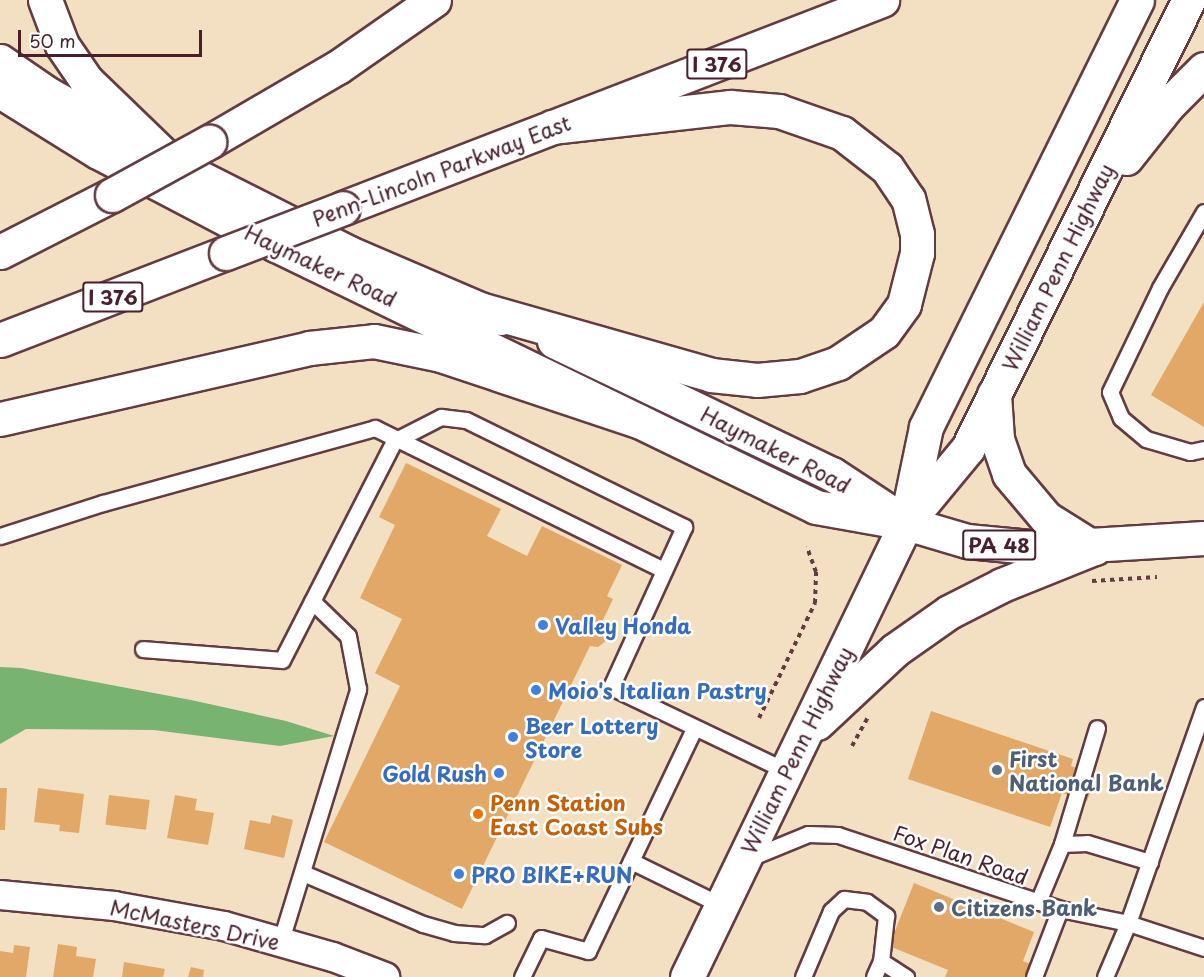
<!DOCTYPE html>
<style>
body{margin:0}
#map{position:relative;width:1204px;height:977px;overflow:hidden;background:#f3e0c3;font-family:"Playpen Sans",sans-serif}
div>[style]{position:absolute}
[style*='--x']{left:calc(var(--x)*1px);top:calc(var(--y)*1px);width:calc(var(--w)*1px);rotate:calc(var(--a)*1deg)}
.forest>*{inset:0;background:#78b372}
.building>*{inset:0;background:#e1a867;transform-origin:0 0}
.path>*{height:4px;margin-top:-2px;transform-origin:0;background:repeating-linear-gradient(90deg,#633c42 0 4.5px,transparent 0 9px)}
.roads{filter:drop-shadow(2px 0 #633c42) drop-shadow(-2px 0 #633c42) drop-shadow(0 2px #633c42) drop-shadow(0 -2px #633c42)}
.lane>*{height:15px;margin:-7.5px;padding:0 7.5px;transform-origin:7.5px;border-radius:7.5px;background:#fff}
.street>*{height:28px;margin:-14px;padding:0 14px;transform-origin:14px;border-radius:14px;background:#fff}
.primary>*{height:33px;margin:-16.5px;padding:0 16.5px;transform-origin:16.5px;border-radius:16.5px;background:#fff}
.highway>*{height:33px;margin:-16.5px;padding:0 16.5px;transform-origin:16.5px;border-radius:16.5px;background:#fff}
.bridges{filter:drop-shadow(2px 0 #633c42) drop-shadow(-2px 0 #633c42) drop-shadow(0 2px #633c42) drop-shadow(0 -2px #633c42)}
.highway-bridge>*{height:33px;margin:-16.5px;padding:0 16.5px;transform-origin:16.5px;border-radius:16.5px;background:#fff}
.dots>*{width:16px;height:16px;translate:-50% -50%;box-sizing:border-box;border:3px solid #fff;border-radius:50%}
span{translate:-50% -50%;white-space:nowrap;text-align:center;line-height:1.15;-webkit-text-stroke:5px #fff;paint-order:stroke}
.shield-label span{padding:2px 4px;background:#fff;border:2px solid;border-radius:4px;-webkit-text-stroke-width:0}
.shield-label{font-size:20px;color:#4a1f2b;font-weight:700}
.street-label{font-size:21px;color:#4a1f2b}
.shop-label{font-size:21px;color:#366cbe;font-weight:700}
.left{translate:0 -50%;text-align:left}
.right{translate:-100% -50%;text-align:right}
.service-label{font-size:21px;color:#4e5e75;font-weight:700}
.food-label{font-size:21px;color:#c56008;font-weight:700}
.scale{position:absolute;left:18px;top:30px;width:184px;height:27px;box-sizing:border-box;border:3px solid #4a1f2b;border-top:0;padding-left:8px;font-size:18px;line-height:21px;white-space:nowrap;color:#4a1f2b;-webkit-text-stroke:4px #fff;paint-order:stroke}
</style>
<div id="map">
<div class="forest">
<i style="clip-path:polygon(0 667px,21px 668px,191px 700px,286px 721px,334px 736px,280px 746px,154px 730px,26px 729px,0 744px)"></i>
</div>
<div class="building">
<i style="clip-path:polygon(1204px 302px,1204px 427px,1151px 395px)"></i>
<i style="clip-path:polygon(406px 463px,501px 509px,487px 536px,527px 556px,542px 526px,622px 565px,607px 596px,613px 599px,601px 624px,608px 632px,607px 640px,598px 647px,590px 646px,462px 909px,324px 842px,400px 686px,375px 673px,402px 619px,360px 598px,395px 525px,379px 517px)"></i>
<i style="clip-path:polygon(931px 711px,1073px 759px,1071px 766px,1097px 775px,1087px 801px,1062px 793px,1050px 827px,908px 779px)"></i>
<i style="clip-path:polygon(0 788px,7px 788px,5px 830px,0 830px)"></i>
<i style="clip-path:polygon(38px 788px,84px 794px,79px 833px,59px 831px,60px 825px,34px 822px)"></i>
<i style="left:109px;top:795px;width:41px;height:30px;rotate:7deg"></i>
<i style="clip-path:polygon(175px 795px,197px 799px,195px 810px,214px 813px,208px 845px,167px 838px)"></i>
<i style="clip-path:polygon(272px 815px,293px 820px,284px 858px,244px 849px,250px 820px,270px 824px)"></i>
<i style="clip-path:polygon(914px 883px,1034px 932px,1023px 961px,1046px 970px,1043px 977px,945px 977px,948px 970px,889px 946px)"></i>
<i style="clip-path:polygon(58px 944px,77px 947px,76px 956px,96px 959px,93px 977px,53px 977px)"></i>
<i style="clip-path:polygon(14px 945px,30px 947px,26px 977px,0 977px,0 951px,13px 953px)"></i>
<i style="clip-path:polygon(124px 962px,165px 969px,163px 977px,122px 977px)"></i>
<i style="clip-path:polygon(191px 967px,204px 970px,203px 977px,188px 977px)"></i>
</div>
<div class="path">
<i style="--x:1092;--y:581;--w:65;--a:-3.5"></i>
<i style="--x:759;--y:718;--w:128;--a:-64"></i>
<i style="--x:815;--y:603;--w:31;--a:-88"></i>
<i style="--x:816;--y:572;--w:27;--a:-110"></i>
<i style="--x:852;--y:746;--w:35;--a:-61"></i>
</div>
<div class="roads">
<div class="lane">
<i style="--x:1204;--y:212;--w:88;--a:120.1"></i>
<i style="--x:1160;--y:288;--w:115;--a:115.7"></i>
<i style="--x:1110;--y:392;--w:28;--a:67"></i>
<i style="--x:1121;--y:418;--w:33;--a:40"></i>
<i style="--x:1146;--y:439;--w:46;--a:16.5"></i>
<i style="--x:1190;--y:452;--w:14;--a:-12"></i>
<i style="--x:0;--y:536;--w:108;--a:-17.8"></i>
<i style="--x:103;--y:503;--w:282;--a:-15.4"></i>
<i style="--x:375;--y:428;--w:322;--a:26.2"></i>
<i style="--x:143;--y:649;--w:139;--a:4.5"></i>
<i style="--x:282;--y:660;--w:246;--a:-62.9"></i>
<i style="--x:394;--y:441;--w:53;--a:-27.1"></i>
<i style="--x:441;--y:417;--w:25;--a:7"></i>
<i style="--x:466;--y:420;--w:243;--a:26.1"></i>
<i style="--x:684;--y:527;--w:176;--a:114.5"></i>
<i style="--x:611;--y:687;--w:194;--a:25.6"></i>
<i style="--x:1062;--y:844;--w:25;--a:-2"></i>
<i style="--x:1087;--y:843;--w:66;--a:16.8"></i>
<i style="--x:747;--y:859;--w:66;--a:-22.3"></i>
<i style="--x:808;--y:834;--w:30;--a:2"></i>
<i style="--x:838;--y:835;--w:234;--a:18.4"></i>
<i style="--x:1060;--y:909;--w:69;--a:11.6"></i>
<i style="--x:1128;--y:923;--w:80;--a:18.2"></i>
<i style="--x:631;--y:861;--w:100;--a:26.1"></i>
<i style="--x:303;--y:873;--w:130;--a:23"></i>
<i style="--x:423;--y:924;--w:32;--a:16"></i>
<i style="--x:454;--y:933;--w:31;--a:4"></i>
<i style="--x:485;--y:935;--w:25;--a:-29"></i>
<i style="--x:1038;--y:902;--w:63;--a:-67.5"></i>
<i style="--x:1062;--y:844;--w:121;--a:-73.2"></i>
<i style="--x:281;--y:940;--w:263;--a:-72.9"></i>
<i style="--x:358;--y:689;--w:54;--a:-100.7"></i>
<i style="--x:348;--y:636;--w:50;--a:-135.8"></i>
<i style="--x:881;--y:961;--w:30;--a:33"></i>
<i style="--x:522;--y:977;--w:43;--a:-64"></i>
<i style="--x:541;--y:938;--w:49;--a:15.5"></i>
<i style="--x:588;--y:951;--w:246;--a:-64.5"></i>
<i style="--x:803;--y:977;--w:72;--a:-67"></i>
<i style="--x:831;--y:911;--w:18;--a:-43"></i>
<i style="--x:844;--y:899;--w:23;--a:7"></i>
<i style="--x:867;--y:902;--w:24;--a:36"></i>
<i style="--x:886;--y:916;--w:45;--a:96.3"></i>
<i style="--x:881;--y:961;--w:17;--a:114"></i>
<i style="--x:1034;--y:977;--w:73;--a:-69.1"></i>
<i style="--x:1105;--y:977;--w:59;--a:-66.9"></i>
<i style="--x:1128;--y:923;--w:229;--a:-70.6"></i>
</div>
<div class="street">
<i style="--x:0;--y:895;--w:115;--a:5.5"></i>
<i style="--x:114;--y:906;--w:112;--a:10.3"></i>
<i style="--x:224;--y:926;--w:113;--a:15.9"></i>
<i style="--x:333;--y:957;--w:56;--a:21"></i>
</div>
<div class="primary">
<i style="--x:0;--y:61;--w:58;--a:34.5"></i>
<i style="--x:48;--y:94;--w:143;--a:29.2"></i>
<i style="--x:173;--y:164;--w:197;--a:26.8"></i>
<i style="--x:349;--y:253;--w:165;--a:23.2"></i>
<i style="--x:0;--y:91;--w:115;--a:31.9"></i>
<i style="--x:98;--y:152;--w:201;--a:27.6"></i>
<i style="--x:276;--y:245;--w:600;--a:25.88"></i>
<i style="--x:816;--y:507;--w:91;--a:10.1"></i>
<i style="--x:906;--y:523;--w:64;--a:16.4"></i>
<i style="--x:967;--y:541;--w:74;--a:5.4"></i>
<i style="--x:1041;--y:548;--w:163;--a:-3.5"></i>
<i style="--x:554;--y:341;--w:308;--a:25.6"></i>
<i style="--x:832;--y:474;--w:74;--a:33.5"></i>
<i style="--x:994;--y:394;--w:45;--a:86.2"></i>
<i style="--x:997;--y:439;--w:37;--a:71"></i>
</div>
<div class="highway">
<i style="--x:45;--y:0;--w:48;--a:69.3"></i>
<i style="--x:62;--y:45;--w:42;--a:55.6"></i>
<i style="--x:86;--y:80;--w:121;--a:44"></i>
<i style="--x:209;--y:142;--w:149;--a:-30.2"></i>
<i style="--x:338;--y:67;--w:117;--a:-34.9"></i>
<i style="--x:1126;--y:158;--w:68;--a:-51.6"></i>
<i style="--x:1168;--y:105;--w:51;--a:-45"></i>
<i style="--x:343;--y:208;--w:578;--a:-21.1"></i>
<i style="--x:0;--y:252;--w:126;--a:-27"></i>
<i style="--x:473;--y:307;--w:248;--a:15.9"></i>
<i style="--x:711;--y:375;--w:46;--a:6.2"></i>
<i style="--x:757;--y:380;--w:43;--a:-5.3"></i>
<i style="--x:800;--y:376;--w:40;--a:-18.9"></i>
<i style="--x:838;--y:363;--w:55;--a:-34"></i>
<i style="--x:884;--y:332;--w:34;--a:-54"></i>
<i style="--x:904;--y:304;--w:53;--a:-75.7"></i>
<i style="--x:917;--y:253;--w:19;--a:-90"></i>
<i style="--x:917;--y:234;--w:36;--a:-104"></i>
<i style="--x:908;--y:199;--w:37;--a:-124"></i>
<i style="--x:887;--y:168;--w:57;--a:-142.1"></i>
<i style="--x:842;--y:133;--w:67;--a:-160.8"></i>
<i style="--x:779;--y:111;--w:49;--a:-175.3"></i>
<i style="--x:730;--y:107;--w:179;--a:173.6"></i>
<i style="--x:0;--y:340;--w:242;--a:-21.1"></i>
<i style="--x:0;--y:419;--w:317;--a:-12.9"></i>
<i style="--x:309;--y:348;--w:65;--a:-6.1"></i>
<i style="--x:374;--y:341;--w:68;--a:11.8"></i>
<i style="--x:441;--y:355;--w:208;--a:18.5"></i>
<i style="--x:1009;--y:474;--w:57;--a:49.9"></i>
<i style="--x:1046;--y:518;--w:57;--a:32"></i>
<i style="--x:907;--y:518;--w:93;--a:-78.2"></i>
<i style="--x:926;--y:427;--w:476;--a:-63.7"></i>
<i style="--x:817;--y:723;--w:107;--a:-43.1"></i>
<i style="--x:895;--y:650;--w:66;--a:-35.1"></i>
<i style="--x:949;--y:612;--w:59;--a:-27"></i>
<i style="--x:1002;--y:585;--w:99;--a:-21.9"></i>
<i style="--x:687;--y:977;--w:504;--a:-64.25"></i>
<i style="--x:906;--y:523;--w:97;--a:-50.4"></i>
<i style="--x:968;--y:448;--w:499;--a:-63.8"></i>
</div>
</div>
<div class="bridges">
<div class="highway-bridge">
<i style="--x:112;--y:195;--w:111;--a:-28.7"></i>
<i style="--x:226;--y:253;--w:125;--a:-21"></i>
</div>
</div>
<div class="dots">
<i style="left:543px;top:625px;background:#3f7fe0"></i>
<i style="left:536px;top:690px;background:#3f7fe0"></i>
<i style="left:513px;top:737px;background:#3f7fe0"></i>
<i style="left:997px;top:770px;background:#5c6f8a"></i>
<i style="left:499px;top:773px;background:#3f7fe0"></i>
<i style="left:478px;top:814px;background:#e8710a"></i>
<i style="left:459px;top:874px;background:#3f7fe0"></i>
<i style="left:939px;top:907px;background:#5c6f8a"></i>
</div>
<div class="shield-label">
<span style="left:717px;top:64px">I 376</span>
<span style="left:113px;top:297px">I 376</span>
<span style="left:999px;top:545px">PA 48</span>
</div>
<div class="street-label">
<span style="left:441px;top:170px;rotate:-21deg">Penn-Lincoln Parkway East</span>
<span style="left:321px;top:265px;rotate:25deg">Haymaker Road</span>
<span style="left:1057px;top:267px;rotate:-64deg">William Penn Highway</span>
<span style="left:776px;top:449px;rotate:27deg">Haymaker Road</span>
<span style="left:796px;top:750px;rotate:-64deg">William Penn Highway</span>
<span style="left:961px;top:854px;rotate:19deg">Fox Plan Road</span>
<span style="left:195px;top:924px;rotate:12deg">McMasters Drive</span>
</div>
<div class="shop-label">
<span class="left" style="left:555px;top:625px">Valley Honda</span>
<span class="left" style="left:548px;top:690px">Moio's Italian Pastry</span>
<span class="left" style="left:525px;top:737px">Beer Lottery<br>Store</span>
<span class="right" style="left:487px;top:773px">Gold Rush</span>
<span class="left" style="left:471px;top:874px">PRO BIKE+RUN</span>
</div>
<div class="service-label">
<span class="left" style="left:1009px;top:770px">First<br>National Bank</span>
<span class="left" style="left:951px;top:907px">Citizens Bank</span>
</div>
<div class="food-label">
<span class="left" style="left:490px;top:814px">Penn Station<br>East Coast Subs</span>
</div>
<div class="scale">50 m</div>
</div>
